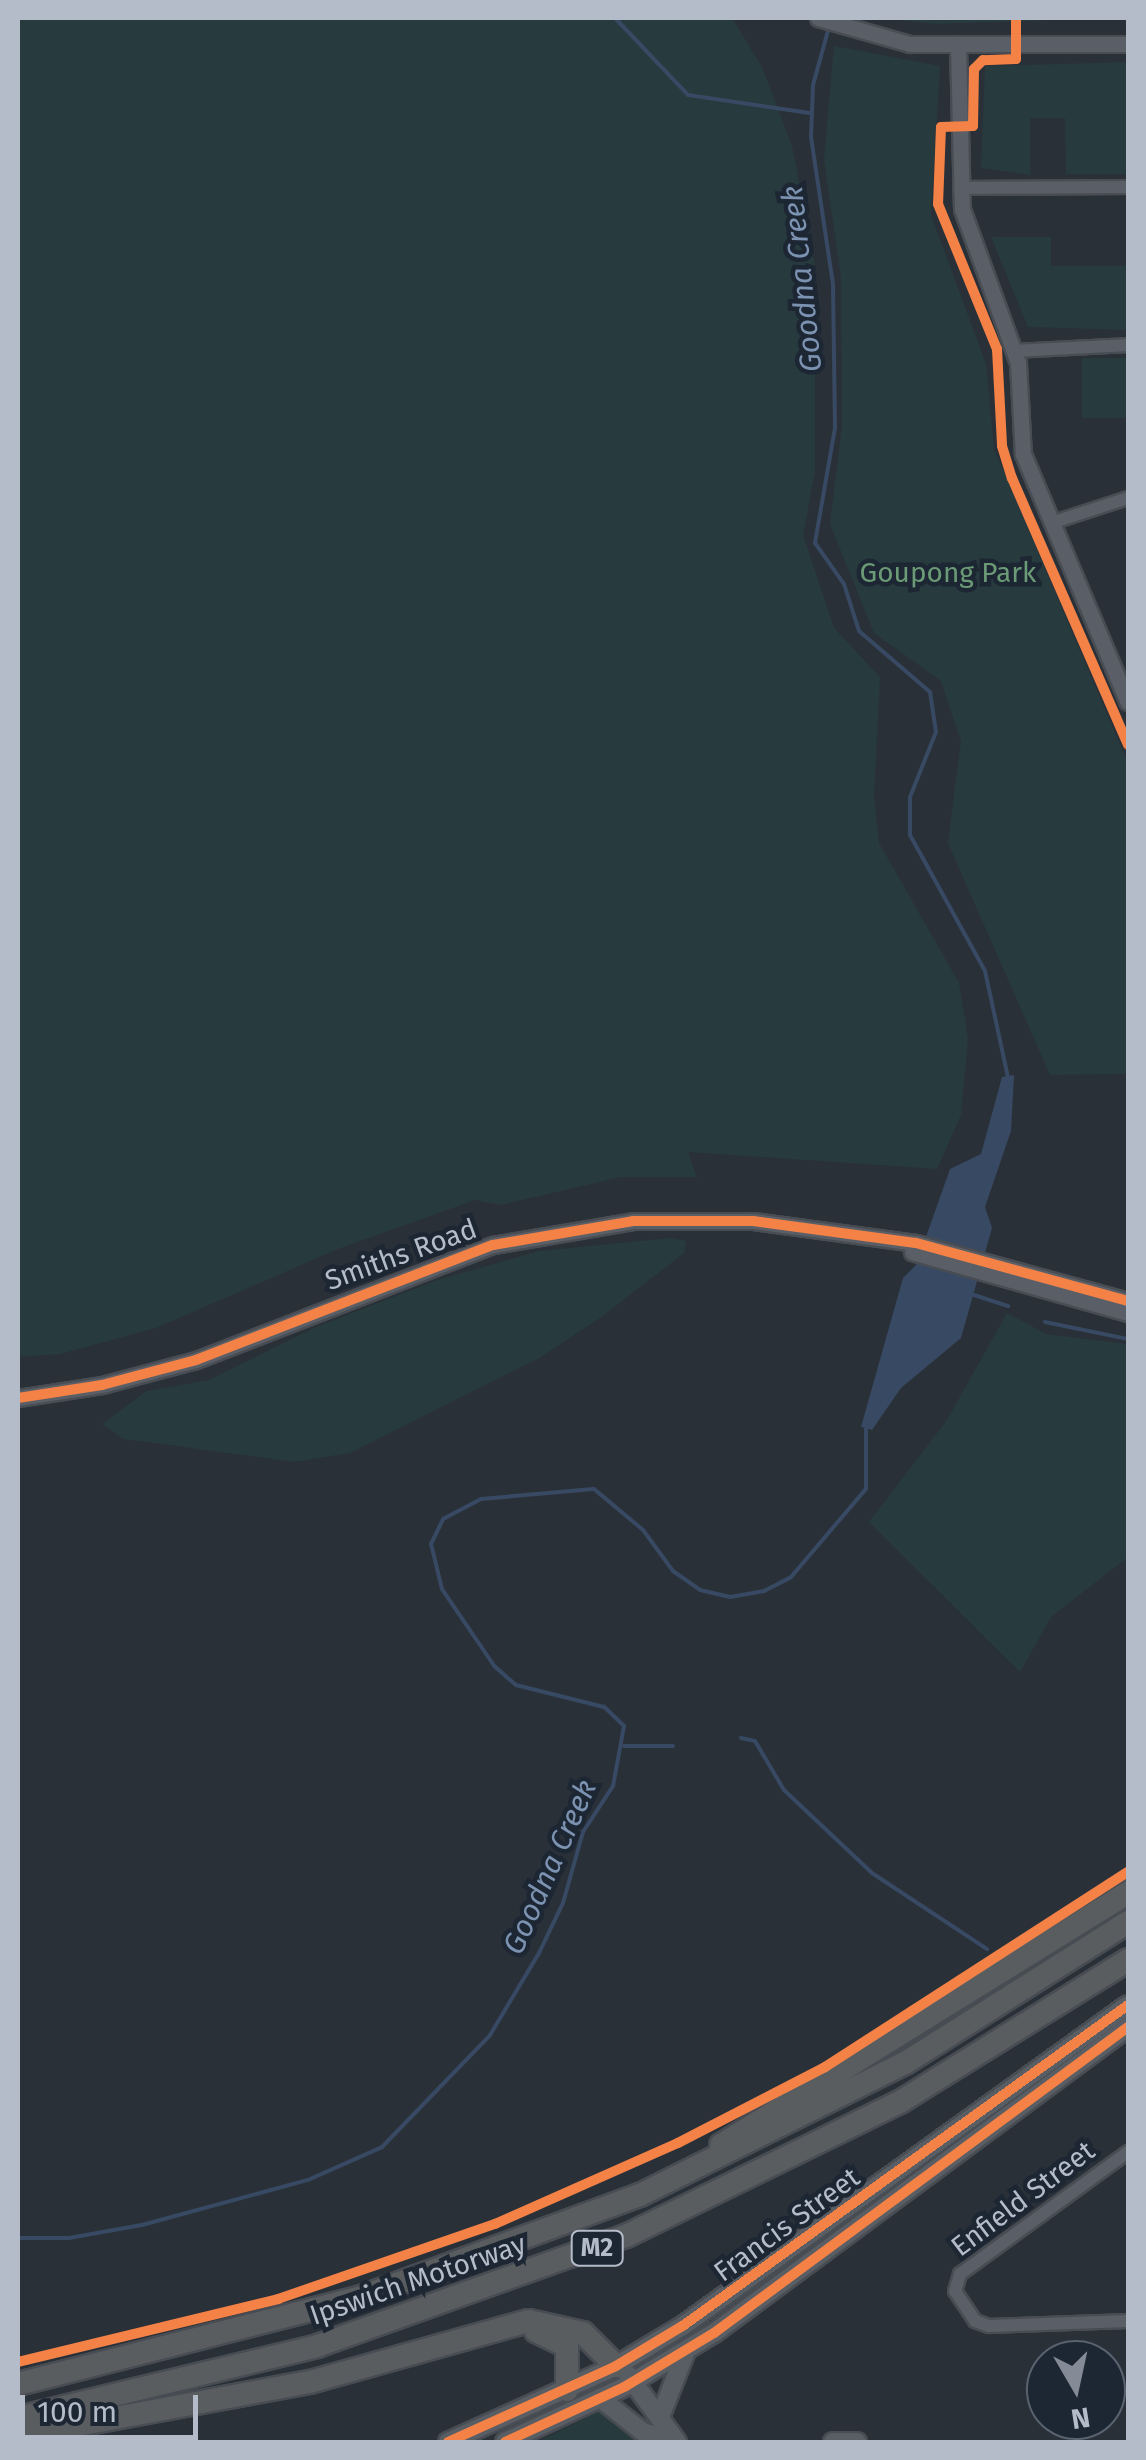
<!DOCTYPE html>
<style>
body{margin:0}
#map{position:relative;width:1146px;height:2460px;overflow:hidden;background:#2a3038;font-family:"Fira Sans",sans-serif}
div>[style]{position:absolute}
[style*='--x']{left:calc(var(--x)*1px);top:calc(var(--y)*1px);width:calc(var(--w)*1px);rotate:calc(var(--a)*1deg)}
.green>*{inset:0;background:#273a3e;transform-origin:0 0}
.water>*{inset:0;background:#384963}
.stream>*{height:4px;margin:-2px;padding:0 2px;transform-origin:2px;border-radius:2px;background:#384963}
.roads{filter:drop-shadow(2px 0 #484c53) drop-shadow(-2px 0 #484c53) drop-shadow(0 2px #484c53) drop-shadow(0 -2px #484c53)}
.minor>*{height:12px;margin:-6px;padding:0 6px;transform-origin:6px;border-radius:6px;background:#5a5e66}
.tertiary>*{height:15px;margin:-7.5px;padding:0 7.5px;transform-origin:7.5px;border-radius:7.5px;background:#5a5e66}
.secondary>*{height:18px;margin:-9px;padding:0 9px;transform-origin:9px;border-radius:9px;background:#595d64}
.motorway>*{height:22px;margin:-11px;padding:0 11px;transform-origin:11px;border-radius:11px;background:#5a5d60}
.cycleway>*{height:10px;margin:-5px;padding:0 5px;transform-origin:5px;border-radius:5px;background:#f48246}
span{translate:-50% -50%;white-space:nowrap;text-align:center;line-height:1.15;-webkit-text-stroke:9px #1d2633;paint-order:stroke}
.shield-label span{padding:2px 8px;background:#1d2633;border:2px solid;border-radius:8px;-webkit-text-stroke-width:0}
.shield-label{font-size:25px;color:#b4bcc9;font-weight:700}
.park-label{font-size:28px;color:#6b9a76}
.street-label{font-size:28px;color:#b4bcc9}
.water-label{font-size:30px;color:#7c92b1;font-style:italic}
.frame{position:absolute;inset:0;border:20px solid #b4bcc9;pointer-events:none}
.north{position:absolute;left:1026px;top:2340px;width:100px;height:100px;box-sizing:border-box;background:#1d2633;border:2px solid #59626f;border-radius:50%;rotate:171deg;font-size:28px;font-weight:700;line-height:40px;text-align:center;color:#b4bcc9}
.north::after{content:'';display:block;margin:auto;width:35px;height:45px;background:#848b96;clip-path:polygon(50% 0,100% 100%,50% 72%,0 100%)}
.scale{position:absolute;left:20px;top:2395px;width:178px;height:45px;box-sizing:border-box;border:5px solid #b4bcc9;border-top:0;padding-left:12px;font-size:30px;line-height:35px;white-space:nowrap;color:#b4bcc9;-webkit-text-stroke:8px #1d2633;paint-order:stroke}
</style>
<div id="map">
<div class="green">
<i style="clip-path:polygon(18px 18px,732px 18px,762px 67px,792px 146px,815px 266px,815px 472px,803px 535px,834px 628px,880px 677px,874px 797px,879px 843px,959px 983px,968px 1039px,961px 1115px,937px 1169px,688px 1152px,697px 1177px,621px 1177px,501px 1205px,475px 1200px,338px 1249px,156px 1328px,60px 1354px,18px 1357px)"></i>
<i style="clip-path:polygon(882px 18px,1114px 18px,935px 24px)"></i>
<i style="clip-path:polygon(834px 46px,940px 66px,931px 215px,986px 364px,994px 449px,1128px 763px,1128px 1074px,1050px 1075px,948px 843px,961px 741px,941px 681px,874px 633px,830px 524px,842px 425px,841px 278px,824px 159px)"></i>
<i style="clip-path:polygon(1128px 62px,1128px 174px,1066px 174px,1065px 118px,1030px 118px,1030px 175px,981px 168px,985px 66px)"></i>
<i style="clip-path:polygon(991px 237px,1051px 237px,1051px 266px,1128px 266px,1128px 330px,1028px 327px)"></i>
<i style="left:1082px;top:358px;width:46px;height:60px"></i>
<i style="clip-path:polygon(670px 1238px,686px 1241px,684px 1253px,600px 1318px,541px 1357px,350px 1453px,294px 1462px,124px 1439px,102px 1424px,147px 1391px,209px 1380px,316px 1327px,437px 1280px,540px 1251px)"></i>
<i style="clip-path:polygon(1007px 1313px,1046px 1334px,1128px 1344px,1128px 1557px,1051px 1617px,1020px 1672px,869px 1522px,947px 1420px)"></i>
<i style="clip-path:polygon(606px 2411px,647px 2442px,537px 2442px,598px 2412px)"></i>
</div>
<div class="water">
<i style="clip-path:polygon(1014px 1075px,1011px 1131px,985px 1207px,992px 1228px,961px 1338px,901px 1388px,872px 1430px,861px 1427px,903px 1278px,916px 1265px,950px 1169px,981px 1154px,1002px 1077px)"></i>
</div>
<div class="stream">
<i style="--x:615;--y:18;--w:106;--a:46.5"></i>
<i style="--x:688;--y:95;--w:123;--a:8.4"></i>
<i style="--x:829;--y:27;--w:60;--a:105.4"></i>
<i style="--x:813;--y:85;--w:52;--a:92.2"></i>
<i style="--x:811;--y:137;--w:150;--a:81.5"></i>
<i style="--x:833;--y:285;--w:143;--a:89.2"></i>
<i style="--x:835;--y:428;--w:117;--a:99.9"></i>
<i style="--x:815;--y:543;--w:50;--a:54.7"></i>
<i style="--x:844;--y:584;--w:49;--a:72.3"></i>
<i style="--x:859;--y:631;--w:94;--a:40.7"></i>
<i style="--x:930;--y:692;--w:40;--a:81.5"></i>
<i style="--x:936;--y:732;--w:70;--a:111.8"></i>
<i style="--x:910;--y:797;--w:38;--a:90"></i>
<i style="--x:910;--y:835;--w:155;--a:61.1"></i>
<i style="--x:985;--y:971;--w:108;--a:77.8"></i>
<i style="--x:974;--y:1295;--w:36;--a:18"></i>
<i style="--x:1045;--y:1322;--w:85;--a:11.6"></i>
<i style="--x:741;--y:1738;--w:14;--a:12"></i>
<i style="--x:755;--y:1741;--w:57;--a:59.4"></i>
<i style="--x:784;--y:1790;--w:121;--a:43.3"></i>
<i style="--x:872;--y:1873;--w:138;--a:33.5"></i>
<i style="--x:624;--y:1746;--w:49;--a:0"></i>
<i style="--x:18;--y:2238;--w:51;--a:0"></i>
<i style="--x:69;--y:2238;--w:74;--a:-10.1"></i>
<i style="--x:142;--y:2225;--w:172;--a:-15.2"></i>
<i style="--x:308;--y:2180;--w:81;--a:-24"></i>
<i style="--x:382;--y:2147;--w:156;--a:-46"></i>
<i style="--x:490;--y:2035;--w:96;--a:-59.1"></i>
<i style="--x:539;--y:1953;--w:55;--a:-64.4"></i>
<i style="--x:563;--y:1903;--w:74;--a:-74.3"></i>
<i style="--x:583;--y:1832;--w:55;--a:-56.9"></i>
<i style="--x:613;--y:1786;--w:61;--a:-79.6"></i>
<i style="--x:624;--y:1726;--w:28;--a:-136"></i>
<i style="--x:604;--y:1707;--w:91;--a:-166"></i>
<i style="--x:516;--y:1685;--w:28;--a:-139"></i>
<i style="--x:495;--y:1667;--w:94;--a:-124.2"></i>
<i style="--x:442;--y:1589;--w:46;--a:-103.7"></i>
<i style="--x:431;--y:1544;--w:28;--a:-64"></i>
<i style="--x:443;--y:1519;--w:43;--a:-27.8"></i>
<i style="--x:481;--y:1499;--w:113;--a:-5.1"></i>
<i style="--x:594;--y:1489;--w:64;--a:39.9"></i>
<i style="--x:643;--y:1530;--w:51;--a:53.8"></i>
<i style="--x:673;--y:1571;--w:33;--a:35"></i>
<i style="--x:700;--y:1590;--w:31;--a:13"></i>
<i style="--x:730;--y:1597;--w:35;--a:-10"></i>
<i style="--x:764;--y:1591;--w:30;--a:-27"></i>
<i style="--x:791;--y:1577;--w:116;--a:-49.6"></i>
<i style="--x:866;--y:1489;--w:64;--a:-90"></i>
</div>
<div class="roads">
<div class="minor">
<i style="--x:960;--y:188;--w:168;--a:-0.3"></i>
<i style="--x:1015;--y:351;--w:113;--a:-3"></i>
<i style="--x:1051;--y:523;--w:81;--a:-18"></i>
<i style="--x:1128;--y:2152;--w:208;--a:144"></i>
<i style="--x:960;--y:2274;--w:18;--a:106"></i>
<i style="--x:955;--y:2291;--w:36;--a:56"></i>
<i style="--x:975;--y:2321;--w:15;--a:20"></i>
<i style="--x:989;--y:2326;--w:139;--a:-2.1"></i>
</div>
<div class="tertiary">
<i style="--x:818;--y:18;--w:96;--a:15.8"></i>
<i style="--x:910;--y:44;--w:218;--a:0"></i>
<i style="--x:958;--y:46;--w:163;--a:88.6"></i>
<i style="--x:962;--y:209;--w:164;--a:70"></i>
<i style="--x:1018;--y:363;--w:91;--a:86.9"></i>
<i style="--x:1023;--y:454;--w:269;--a:67.1"></i>
<i style="--x:912;--y:1252;--w:224;--a:15.8"></i>
<i style="--x:18;--y:1398;--w:85;--a:-8.8"></i>
<i style="--x:102;--y:1385;--w:97;--a:-14.9"></i>
<i style="--x:196;--y:1360;--w:318;--a:-21.2"></i>
<i style="--x:493;--y:1245;--w:142;--a:-9.7"></i>
<i style="--x:633;--y:1221;--w:120;--a:0"></i>
<i style="--x:753;--y:1221;--w:164;--a:7.7"></i>
<i style="--x:916;--y:1243;--w:220;--a:15.3"></i>
</div>
<div class="secondary">
<i style="--x:628;--y:2375;--w:83;--a:53.8"></i>
<i style="--x:601;--y:2399;--w:53;--a:38.2"></i>
<i style="--x:643;--y:2432;--w:17;--a:17"></i>
<i style="--x:660;--y:2417;--w:71;--a:-68.5"></i>
<i style="--x:448;--y:2442;--w:184;--a:-24.3"></i>
<i style="--x:616;--y:2366;--w:79;--a:-31.1"></i>
<i style="--x:684;--y:2325;--w:547;--a:-35.78"></i>
<i style="--x:505;--y:2442;--w:133;--a:-24.8"></i>
<i style="--x:626;--y:2386;--w:103;--a:-31.1"></i>
<i style="--x:714;--y:2333;--w:515;--a:-36.47"></i>
<i style="--x:833;--y:2442;--w:24;--a:0"></i>
</div>
<div class="motorway">
<i style="--x:721;--y:2145;--w:479;--a:-31.8"></i>
<i style="--x:536;--y:2331;--w:34;--a:26"></i>
<i style="--x:567;--y:2346;--w:44;--a:90"></i>
<i style="--x:18;--y:2384;--w:354;--a:-14.2"></i>
<i style="--x:361;--y:2297;--w:297;--a:-20.1"></i>
<i style="--x:640;--y:2195;--w:296;--a:-26.5"></i>
<i style="--x:905;--y:2063;--w:264;--a:-32.3"></i>
<i style="--x:18;--y:2418;--w:308;--a:-13.5"></i>
<i style="--x:317;--y:2346;--w:328;--a:-19.6"></i>
<i style="--x:626;--y:2236;--w:305;--a:-26.1"></i>
<i style="--x:900;--y:2102;--w:269;--a:-31.9"></i>
<i style="--x:18;--y:2436;--w:297;--a:-10.5"></i>
<i style="--x:310;--y:2382;--w:227;--a:-15.6"></i>
<i style="--x:529;--y:2321;--w:55;--a:12.5"></i>
<i style="--x:583;--y:2333;--w:47;--a:45"></i>
</div>
</div>
<div class="cycleway">
<i style="--x:1016;--y:18;--w:41;--a:90"></i>
<i style="--x:1016;--y:59;--w:33;--a:178"></i>
<i style="--x:983;--y:60;--w:13;--a:135"></i>
<i style="--x:974;--y:69;--w:57;--a:91"></i>
<i style="--x:973;--y:126;--w:32;--a:178"></i>
<i style="--x:941;--y:127;--w:77;--a:92.2"></i>
<i style="--x:938;--y:204;--w:157;--a:67.9"></i>
<i style="--x:997;--y:349;--w:97;--a:87"></i>
<i style="--x:1002;--y:446;--w:34;--a:73"></i>
<i style="--x:1012;--y:478;--w:291;--a:66.5"></i>
<i style="--x:18;--y:1398;--w:85;--a:-8.8"></i>
<i style="--x:102;--y:1385;--w:97;--a:-14.9"></i>
<i style="--x:196;--y:1360;--w:318;--a:-21.2"></i>
<i style="--x:493;--y:1245;--w:142;--a:-9.7"></i>
<i style="--x:633;--y:1221;--w:120;--a:0"></i>
<i style="--x:753;--y:1221;--w:164;--a:7.7"></i>
<i style="--x:916;--y:1243;--w:220;--a:15.3"></i>
<i style="--x:18;--y:2362;--w:268;--a:-13.6"></i>
<i style="--x:278;--y:2299;--w:230;--a:-19.1"></i>
<i style="--x:495;--y:2224;--w:200;--a:-23.9"></i>
<i style="--x:678;--y:2143;--w:165;--a:-27.3"></i>
<i style="--x:825;--y:2067;--w:360;--a:-32.8"></i>
<i style="--x:448;--y:2442;--w:184;--a:-24.3"></i>
<i style="--x:616;--y:2366;--w:79;--a:-31.1"></i>
<i style="--x:684;--y:2325;--w:547;--a:-35.78"></i>
<i style="--x:505;--y:2442;--w:133;--a:-24.8"></i>
<i style="--x:626;--y:2386;--w:103;--a:-31.1"></i>
<i style="--x:714;--y:2333;--w:515;--a:-36.47"></i>
</div>
<div class="shield-label">
<span style="left:597px;top:2248px">M2</span>
</div>
<div class="park-label">
<span style="left:948px;top:573px">Goupong Park</span>
</div>
<div class="street-label">
<span style="left:401px;top:1255px;rotate:-20deg">Smiths Road</span>
<span style="left:1023px;top:2199px;rotate:-37deg">Enfield Street</span>
<span style="left:787px;top:2225px;rotate:-36deg">Francis Street</span>
<span style="left:418px;top:2280px;rotate:-19deg">Ipswich Motorway</span>
</div>
<div class="water-label">
<span style="left:802px;top:279px;rotate:-96deg">Goodna Creek</span>
<span style="left:550px;top:1867px;rotate:-66deg">Goodna Creek</span>
</div>
<div class="frame"></div>
<div class="north">N</div>
<div class="scale">100 m</div>
</div>
